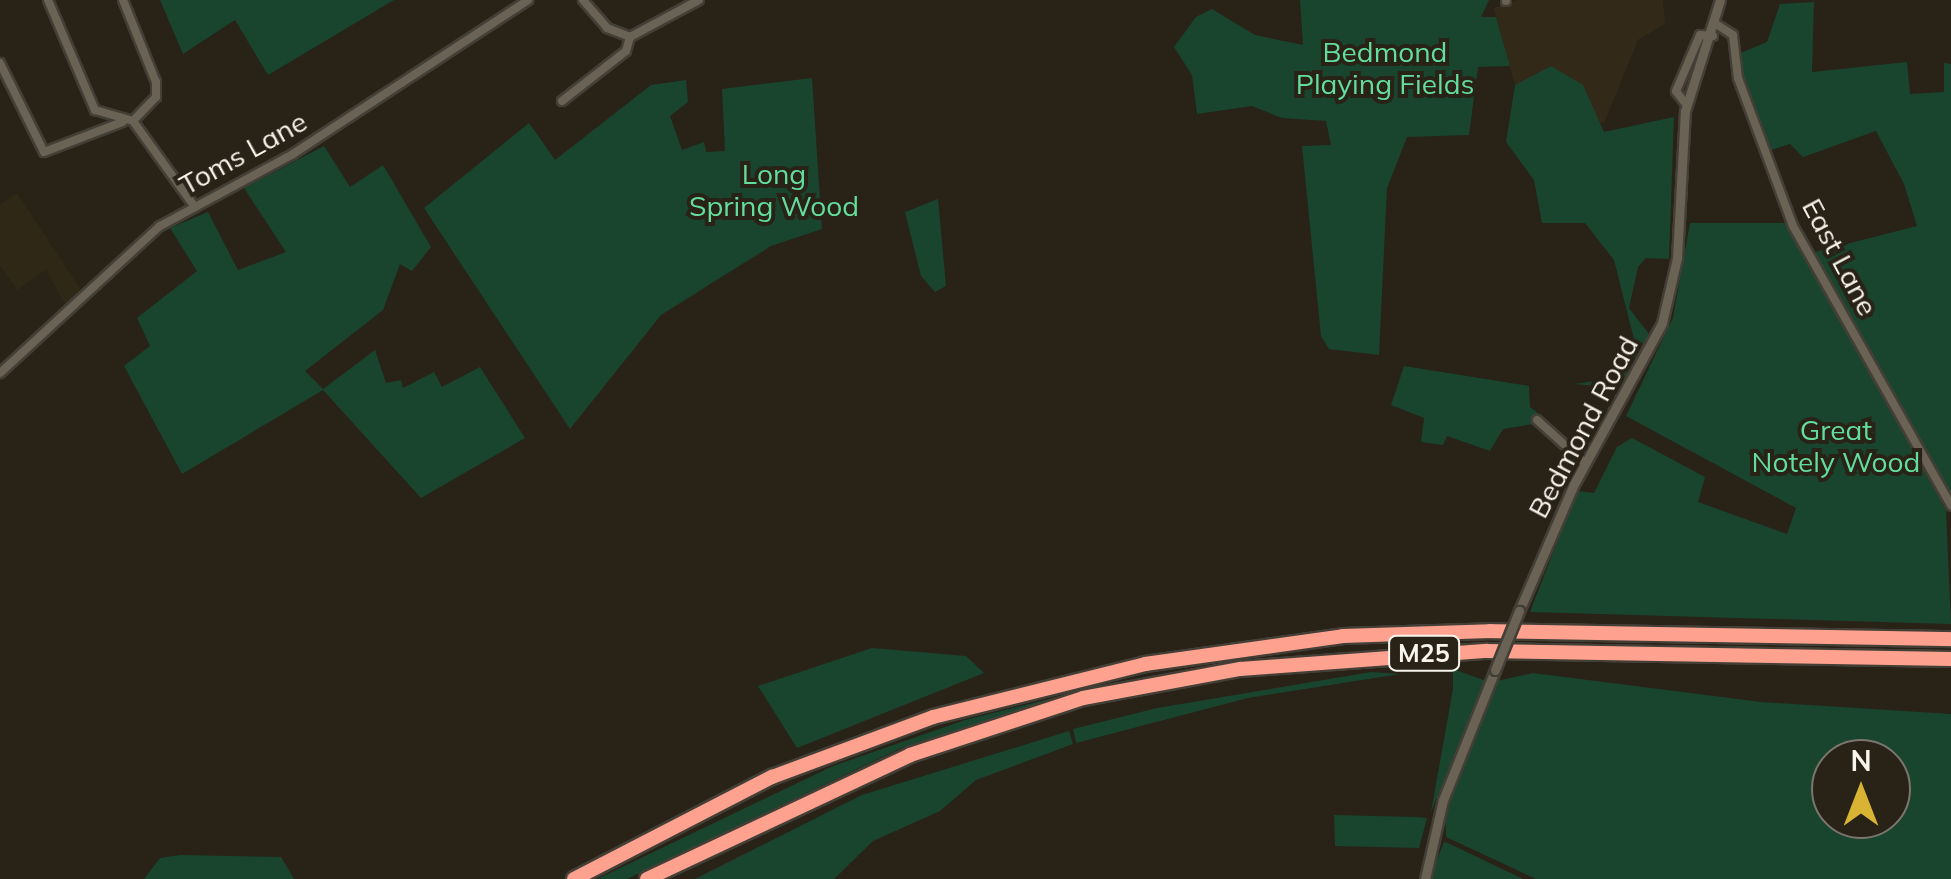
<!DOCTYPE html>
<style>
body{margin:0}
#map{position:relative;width:1951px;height:879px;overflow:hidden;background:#282217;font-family:Mulish,sans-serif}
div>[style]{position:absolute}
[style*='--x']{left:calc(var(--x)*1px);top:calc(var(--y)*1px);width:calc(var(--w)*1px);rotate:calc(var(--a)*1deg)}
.built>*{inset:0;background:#302816}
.education>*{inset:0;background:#322919}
.green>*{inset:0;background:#19452f}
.roads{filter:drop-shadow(2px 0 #443f36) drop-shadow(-2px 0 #443f36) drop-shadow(0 2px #443f36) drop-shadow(0 -2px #443f36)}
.minor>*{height:8px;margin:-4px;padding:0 4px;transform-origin:4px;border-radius:4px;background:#696255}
.tertiary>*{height:9px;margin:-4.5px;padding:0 4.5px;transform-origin:4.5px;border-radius:4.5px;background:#696255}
.motorway>*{height:14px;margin:-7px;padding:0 7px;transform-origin:7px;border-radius:7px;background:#fea28f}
.bridges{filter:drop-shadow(2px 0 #443f36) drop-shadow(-2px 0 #443f36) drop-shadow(0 2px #443f36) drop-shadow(0 -2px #443f36)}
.tertiary-bridge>*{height:9px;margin:-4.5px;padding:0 4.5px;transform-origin:4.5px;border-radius:4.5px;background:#696255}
span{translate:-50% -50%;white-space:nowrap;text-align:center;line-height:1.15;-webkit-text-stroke:8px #282217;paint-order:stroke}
.shield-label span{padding:2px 8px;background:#282217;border:2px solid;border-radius:8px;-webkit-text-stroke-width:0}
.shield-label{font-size:25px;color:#f8f5ed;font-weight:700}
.park-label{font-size:28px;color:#63dd9d}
.street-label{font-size:28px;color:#f8f5ed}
.north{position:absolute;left:1811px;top:739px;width:100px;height:100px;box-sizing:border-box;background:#282217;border:2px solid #7b766d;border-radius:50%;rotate:0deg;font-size:28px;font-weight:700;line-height:40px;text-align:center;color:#f8f5ed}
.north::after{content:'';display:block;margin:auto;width:35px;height:45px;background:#d9b334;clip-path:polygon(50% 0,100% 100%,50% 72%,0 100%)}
</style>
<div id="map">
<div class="built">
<i style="clip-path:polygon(17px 193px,81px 290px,65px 304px,46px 270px,17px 290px,0 265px,0 205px)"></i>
</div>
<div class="education">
<i style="clip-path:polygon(1517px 0,1663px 0,1665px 24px,1638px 40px,1604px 123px,1528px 134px,1494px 8px)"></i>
</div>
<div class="green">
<i style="clip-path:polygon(160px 0,394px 0,268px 75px,235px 20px,183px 54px)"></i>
<i style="clip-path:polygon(1300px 0,1489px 0,1481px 17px,1496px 17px,1510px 66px,1478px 67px,1469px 135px,1407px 137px,1387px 188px,1379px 355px,1329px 349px,1321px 336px,1302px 146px,1331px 145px,1326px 121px,1282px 118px,1252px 106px,1197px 114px,1192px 75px,1174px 47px,1196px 17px,1212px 9px,1255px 35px,1303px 45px)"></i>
<i style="clip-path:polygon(1814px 2px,1812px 72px,1907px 62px,1910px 94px,1944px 92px,1944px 63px,1951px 64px,1951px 496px,1811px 253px,1917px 226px,1904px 184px,1876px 131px,1803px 157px,1790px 144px,1768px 151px,1744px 81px,1738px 54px,1767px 42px,1780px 4px)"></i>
<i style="clip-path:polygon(1551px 66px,1583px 85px,1604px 132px,1674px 117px,1669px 259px,1646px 258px,1638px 267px,1629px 308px,1649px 334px,1619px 388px,1574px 384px,1617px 378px,1634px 339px,1614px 260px,1585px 223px,1542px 223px,1534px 180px,1506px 142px,1515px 85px)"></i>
<i style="clip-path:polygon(812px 78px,822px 229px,771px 246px,661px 315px,570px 429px,424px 208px,529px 123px,555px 160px,651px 85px,686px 80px,688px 102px,670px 116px,682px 150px,704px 142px,706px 152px,725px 151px,722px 89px)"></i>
<i style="clip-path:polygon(324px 146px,350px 187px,383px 165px,431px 247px,412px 271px,400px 264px,383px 310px,305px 371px,323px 389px,375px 350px,386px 383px,401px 380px,403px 388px,434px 372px,442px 387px,480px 367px,525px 438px,421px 498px,323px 390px,182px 474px,124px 366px,150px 346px,137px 318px,197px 271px,170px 228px,208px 212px,238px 270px,286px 252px,244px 188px)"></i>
<i style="clip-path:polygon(938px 199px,946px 286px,935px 292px,921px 276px,905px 212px)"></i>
<i style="clip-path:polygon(1690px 223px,1785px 223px,1946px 510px,1951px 624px,1530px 612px,1577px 491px,1594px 493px,1617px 447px,1632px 438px,1705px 477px,1698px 502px,1787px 534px,1796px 508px,1626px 416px,1673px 318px)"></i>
<i style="clip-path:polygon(1404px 366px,1529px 386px,1530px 407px,1539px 414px,1534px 424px,1503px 429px,1490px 451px,1447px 436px,1443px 445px,1421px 442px,1424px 418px,1391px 405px)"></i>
<i style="clip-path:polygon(872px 648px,966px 656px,984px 673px,797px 748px,758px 686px)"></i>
<i style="clip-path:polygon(1453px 669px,1486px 681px,1431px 812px,1453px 689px)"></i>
<i style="clip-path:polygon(1371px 672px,1400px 674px,1248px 698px,1076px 743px,1073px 729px,1157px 708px)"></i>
<i style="clip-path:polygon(evenodd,1533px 673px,1761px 702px,1951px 714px,1951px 879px,1536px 879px,1446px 837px,1445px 816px,1497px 681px,1533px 673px,1831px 759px,1891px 759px,1891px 819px,1831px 819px,1831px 759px)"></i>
<i style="clip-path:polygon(1105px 685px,901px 748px,627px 879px,597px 879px,833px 766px,965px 720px)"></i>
<i style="clip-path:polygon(1069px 731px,1073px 744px,976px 780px,940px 811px,873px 841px,834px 879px,695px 879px,862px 795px)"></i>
<i style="clip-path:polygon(1334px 815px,1416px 817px,1427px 818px,1419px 848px,1335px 846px)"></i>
<i style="clip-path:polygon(1444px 842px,1448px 843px,1523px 879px,1429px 879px)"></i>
<i style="clip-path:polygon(180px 855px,281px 857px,294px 879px,144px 879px,160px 858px)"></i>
</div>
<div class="roads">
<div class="minor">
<i style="--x:48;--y:0;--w:120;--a:66.9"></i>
<i style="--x:95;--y:110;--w:40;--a:16"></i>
<i style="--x:123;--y:0;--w:88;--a:68.1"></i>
<i style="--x:156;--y:82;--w:15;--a:90"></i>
<i style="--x:156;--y:97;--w:33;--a:134"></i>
<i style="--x:583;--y:0;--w:37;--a:49"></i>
<i style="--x:607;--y:28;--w:25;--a:21"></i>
<i style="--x:630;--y:37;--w:78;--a:-28.2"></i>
<i style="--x:1506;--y:0;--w:1;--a:90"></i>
<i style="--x:1716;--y:24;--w:20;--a:33"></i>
<i style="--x:1733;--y:35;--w:43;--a:83.4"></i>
<i style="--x:1738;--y:78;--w:158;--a:69.6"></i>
<i style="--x:1793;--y:226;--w:321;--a:60.5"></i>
<i style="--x:0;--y:63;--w:99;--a:63.7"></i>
<i style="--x:44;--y:152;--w:84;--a:-21"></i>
<i style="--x:562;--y:101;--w:81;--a:-38"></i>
<i style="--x:626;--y:51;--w:15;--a:-74"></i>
<i style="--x:1686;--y:104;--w:16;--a:-128"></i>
<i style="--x:1676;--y:91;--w:61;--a:-66.8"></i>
<i style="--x:1700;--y:35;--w:13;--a:4"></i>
<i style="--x:133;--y:121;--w:105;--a:54.3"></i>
<i style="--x:0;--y:373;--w:217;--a:-42.6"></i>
<i style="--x:160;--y:226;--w:151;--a:-28.4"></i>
<i style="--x:293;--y:154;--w:281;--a:-33.2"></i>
<i style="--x:1537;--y:420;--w:64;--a:41.9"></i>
</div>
<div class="tertiary">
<i style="--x:1519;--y:611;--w:138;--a:-66.6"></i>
<i style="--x:1574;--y:484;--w:183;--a:-61.3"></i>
<i style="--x:1662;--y:323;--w:67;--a:-77"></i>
<i style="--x:1677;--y:258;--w:147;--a:-86.9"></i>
<i style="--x:1685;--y:111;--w:116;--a:-72.5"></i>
<i style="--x:1425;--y:879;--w:81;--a:-77.2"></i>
<i style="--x:1443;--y:800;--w:140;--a:-68.2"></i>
</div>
<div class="motorway">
<i style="--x:574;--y:879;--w:223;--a:-27.3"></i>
<i style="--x:772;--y:777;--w:172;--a:-20.4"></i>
<i style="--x:933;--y:717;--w:219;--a:-14"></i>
<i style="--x:1145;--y:664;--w:200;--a:-8"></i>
<i style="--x:1343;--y:636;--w:147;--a:-1.9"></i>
<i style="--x:1490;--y:631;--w:461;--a:1"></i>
<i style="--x:647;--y:879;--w:291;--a:-25.2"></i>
<i style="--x:910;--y:755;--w:182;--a:-18.2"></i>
<i style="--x:1083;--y:698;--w:160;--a:-10.5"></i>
<i style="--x:1240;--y:669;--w:248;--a:-4.2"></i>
<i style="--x:1487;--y:651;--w:464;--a:1"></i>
</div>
</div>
<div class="bridges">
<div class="tertiary-bridge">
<i style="--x:1495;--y:670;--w:64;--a:-67.9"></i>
</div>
</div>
<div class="shield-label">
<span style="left:1424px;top:653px">M25</span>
</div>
<div class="park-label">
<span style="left:1385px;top:68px">Bedmond<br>Playing Fields</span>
<span style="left:774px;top:190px">Long<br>Spring Wood</span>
<span style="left:1836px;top:446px">Great<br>Notely Wood</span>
</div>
<div class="street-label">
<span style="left:243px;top:153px;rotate:-29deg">Toms Lane</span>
<span style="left:1840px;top:257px;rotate:62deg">East Lane</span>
<span style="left:1583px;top:427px;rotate:-62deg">Bedmond Road</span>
</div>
<div class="north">N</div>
</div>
